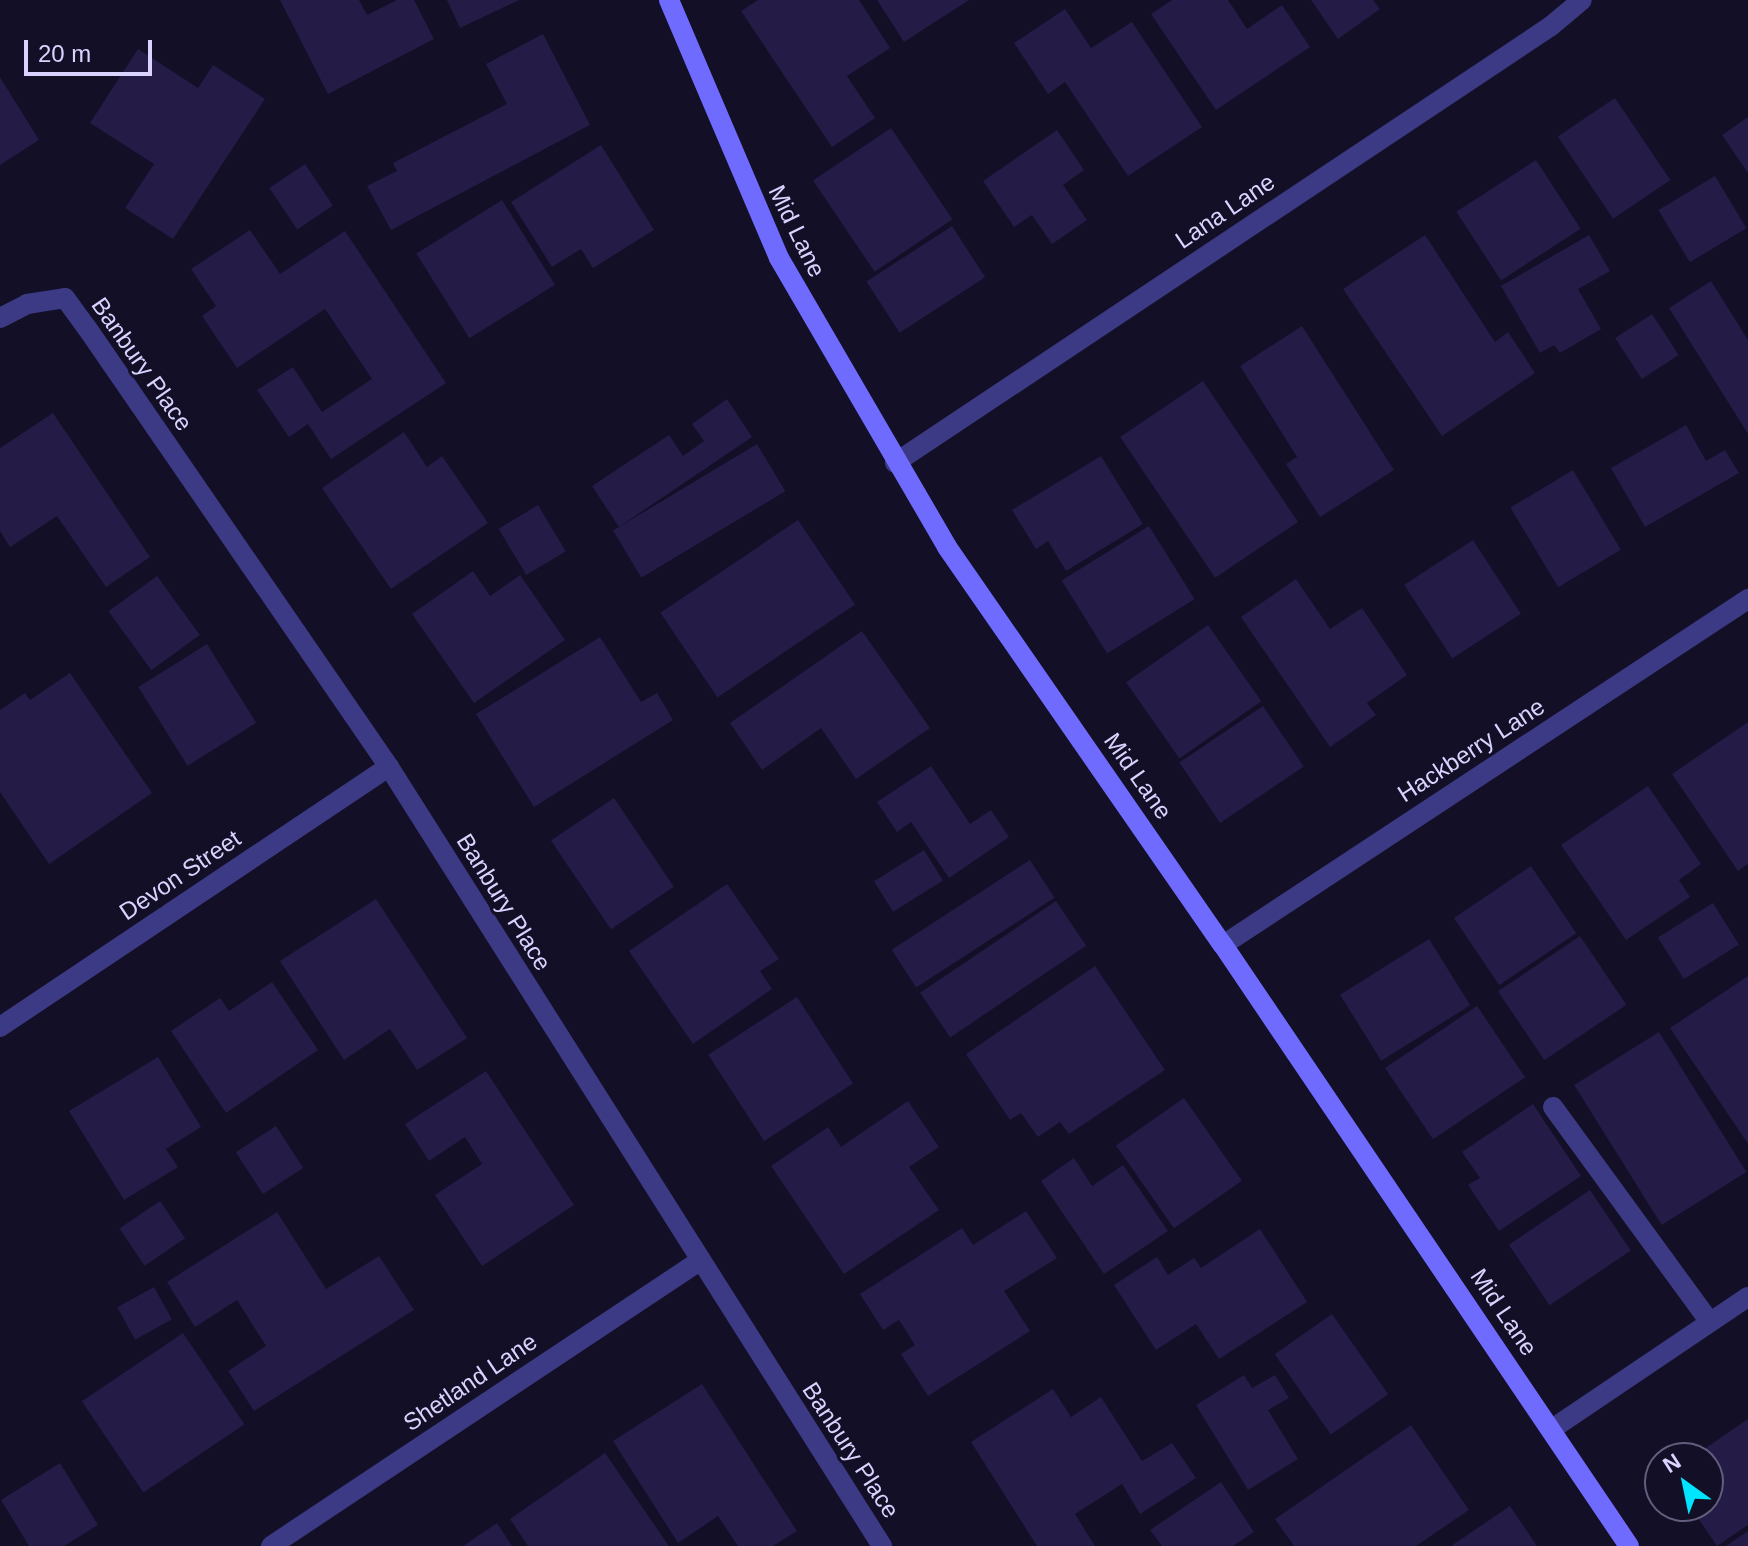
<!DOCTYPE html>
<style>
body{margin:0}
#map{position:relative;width:1748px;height:1546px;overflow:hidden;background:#130f26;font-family:Arial,sans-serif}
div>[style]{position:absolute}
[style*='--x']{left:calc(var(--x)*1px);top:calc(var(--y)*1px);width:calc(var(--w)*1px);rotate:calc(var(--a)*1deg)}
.building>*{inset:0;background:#241b47;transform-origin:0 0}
.lane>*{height:20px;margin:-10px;padding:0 10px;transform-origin:10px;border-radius:10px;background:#3d3a85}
.street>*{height:20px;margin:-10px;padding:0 10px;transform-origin:10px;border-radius:10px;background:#3d3a85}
.secondary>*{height:20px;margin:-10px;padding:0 10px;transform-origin:10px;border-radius:10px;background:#6f6bff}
span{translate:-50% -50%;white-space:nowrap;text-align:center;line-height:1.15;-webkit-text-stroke:6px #130f26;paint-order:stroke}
.street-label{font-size:24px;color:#d9d4ff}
.north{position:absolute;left:1644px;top:1442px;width:80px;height:80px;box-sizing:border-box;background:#130f26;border:2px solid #625e7d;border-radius:50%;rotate:327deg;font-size:22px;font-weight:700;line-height:32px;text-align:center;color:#d9d4ff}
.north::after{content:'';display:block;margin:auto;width:28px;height:36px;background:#00e5ff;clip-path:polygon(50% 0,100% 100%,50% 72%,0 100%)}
.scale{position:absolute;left:24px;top:40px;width:128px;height:36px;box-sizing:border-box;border:4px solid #d9d4ff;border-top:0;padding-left:10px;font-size:24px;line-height:28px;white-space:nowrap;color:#d9d4ff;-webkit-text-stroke:6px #130f26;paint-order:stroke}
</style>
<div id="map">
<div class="building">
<i style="clip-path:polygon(280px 0,359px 0,367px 15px,397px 0,414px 0,434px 39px,328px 94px)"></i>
<i style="clip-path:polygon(447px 0,519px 0,460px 28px)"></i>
<i style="clip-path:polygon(758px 0,859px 0,890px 48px,847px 76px,875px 118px,832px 147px,741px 11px)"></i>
<i style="clip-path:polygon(877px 0,969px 0,904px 42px)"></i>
<i style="clip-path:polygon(1172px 0,1228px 0,1247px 29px,1282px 5px,1310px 47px,1216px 110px,1151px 14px)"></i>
<i style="clip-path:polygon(1311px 0,1373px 0,1380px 9px,1338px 39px)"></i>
<i style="clip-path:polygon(1065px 9px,1091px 48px,1132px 22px,1202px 127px,1128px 176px,1065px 82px,1048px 94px,1014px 43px)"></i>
<i style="clip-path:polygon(543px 34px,590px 125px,391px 230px,367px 186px,397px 171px,393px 163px,507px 104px,486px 64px)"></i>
<i style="clip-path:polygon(138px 49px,198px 88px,213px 65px,265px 99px,173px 239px,125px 208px,154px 164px,90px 123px)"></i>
<i style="clip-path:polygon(0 77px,39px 140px,0 165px)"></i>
<i style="left:1615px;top:98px;width:99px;height:69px;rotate:56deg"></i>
<i style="clip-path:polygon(1748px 117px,1748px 173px,1722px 135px)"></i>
<i style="left:891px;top:128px;width:110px;height:94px;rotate:56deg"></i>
<i style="clip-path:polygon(1057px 130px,1084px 170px,1063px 185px,1087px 220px,1052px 244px,1032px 215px,1014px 227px,983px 181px)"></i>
<i style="clip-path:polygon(601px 145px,654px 230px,593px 268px,581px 249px,552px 267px,511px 202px)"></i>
<i style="left:1536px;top:160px;width:82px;height:95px;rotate:57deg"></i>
<i style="left:305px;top:164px;width:50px;height:43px;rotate:56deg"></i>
<i style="left:1715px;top:176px;width:61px;height:66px;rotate:59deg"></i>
<i style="left:502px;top:200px;width:100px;height:101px;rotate:58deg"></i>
<i style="left:952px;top:226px;width:61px;height:102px;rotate:57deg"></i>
<i style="clip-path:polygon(250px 230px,280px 274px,345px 231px,446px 383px,331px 459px,308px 424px,289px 437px,257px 390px,293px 367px,322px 412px,372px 379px,325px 309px,237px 368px,202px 316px,216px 306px,191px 269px)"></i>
<i style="clip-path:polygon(1425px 235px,1495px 342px,1508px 332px,1535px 373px,1442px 436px,1343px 289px)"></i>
<i style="clip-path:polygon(1589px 235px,1610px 271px,1578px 289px,1601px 329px,1560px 353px,1554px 345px,1540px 353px,1501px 286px)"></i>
<i style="clip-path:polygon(1711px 281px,1748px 340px,1748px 434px,1669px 308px)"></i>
<i style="left:1652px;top:314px;width:49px;height:44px;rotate:57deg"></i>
<i style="clip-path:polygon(1302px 326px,1394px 470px,1320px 517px,1286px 464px,1297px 457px,1240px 366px)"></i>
<i style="left:1203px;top:381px;width:170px;height:100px;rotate:56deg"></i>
<i style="clip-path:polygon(727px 399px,752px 437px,619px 527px,592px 486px,669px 435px,683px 456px,704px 441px,692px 424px)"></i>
<i style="clip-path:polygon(53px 413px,150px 557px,106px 587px,57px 516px,10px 547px,0 531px,0 448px)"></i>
<i style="clip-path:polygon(1686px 425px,1706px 461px,1725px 450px,1739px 473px,1645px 527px,1611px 468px)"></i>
<i style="clip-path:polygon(404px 432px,427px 467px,442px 456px,488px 523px,391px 589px,322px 488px)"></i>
<i style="left:757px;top:444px;width:55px;height:168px;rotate:59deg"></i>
<i style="clip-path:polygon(1101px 456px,1143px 524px,1066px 571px,1048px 541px,1036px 549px,1012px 510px)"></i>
<i style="left:1573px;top:470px;width:93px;height:73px;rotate:59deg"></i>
<i style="left:538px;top:505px;width:54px;height:46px;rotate:59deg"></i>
<i style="left:798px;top:520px;width:102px;height:166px;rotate:56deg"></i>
<i style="left:1149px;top:526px;width:86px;height:103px;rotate:58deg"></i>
<i style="left:1473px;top:540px;width:88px;height:82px;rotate:57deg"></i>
<i style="clip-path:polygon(473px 571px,490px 596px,520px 575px,565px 640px,474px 703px,412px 614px)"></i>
<i style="left:157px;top:576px;width:73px;height:60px;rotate:54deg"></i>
<i style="clip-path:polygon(1296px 579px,1330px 629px,1362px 608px,1407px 675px,1367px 703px,1376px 715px,1330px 747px,1241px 617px)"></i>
<i style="left:1208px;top:625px;width:93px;height:100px;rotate:55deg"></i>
<i style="clip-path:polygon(862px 631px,930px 728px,856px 779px,821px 728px,762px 770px,730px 723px)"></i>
<i style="clip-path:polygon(600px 637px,641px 702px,657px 693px,673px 720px,534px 807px,476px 714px)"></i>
<i style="left:207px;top:644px;width:93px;height:81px;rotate:58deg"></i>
<i style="clip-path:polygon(70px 673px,152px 793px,49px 864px,0 792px,0 710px,25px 693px,30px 700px)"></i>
<i style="left:1263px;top:706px;width:73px;height:101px;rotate:56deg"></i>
<i style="clip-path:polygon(1748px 722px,1748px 864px,1738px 871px,1672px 774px)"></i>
<i style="clip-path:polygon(931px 766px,970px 824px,991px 810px,1009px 837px,949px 878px,911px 822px,897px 832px,877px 802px)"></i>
<i style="clip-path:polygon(1648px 786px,1701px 864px,1679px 880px,1690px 897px,1626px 940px,1561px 845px)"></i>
<i style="left:614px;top:798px;width:107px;height:76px;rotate:56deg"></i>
<i style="left:924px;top:850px;width:36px;height:59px;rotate:58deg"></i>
<i style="left:1030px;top:860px;width:45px;height:165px;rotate:57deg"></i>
<i style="left:1531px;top:866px;width:81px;height:93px;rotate:56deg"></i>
<i style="clip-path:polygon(727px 884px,779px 959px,760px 971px,772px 989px,693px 1044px,629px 951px)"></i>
<i style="clip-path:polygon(376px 899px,467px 1038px,417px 1070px,390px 1029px,344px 1060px,280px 961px)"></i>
<i style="left:1056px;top:901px;width:54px;height:164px;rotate:56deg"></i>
<i style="left:1713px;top:903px;width:49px;height:65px;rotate:58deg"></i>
<i style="left:1580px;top:936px;width:83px;height:99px;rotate:56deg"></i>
<i style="left:1429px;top:939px;width:78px;height:105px;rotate:58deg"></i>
<i style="clip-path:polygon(1095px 966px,1165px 1070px,1069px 1134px,1060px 1122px,1038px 1137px,1021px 1113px,1010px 1120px,966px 1054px)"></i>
<i style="clip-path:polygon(1748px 976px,1748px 1144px,1670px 1028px)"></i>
<i style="clip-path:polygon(272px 982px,318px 1050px,226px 1113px,171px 1031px,220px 998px,229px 1011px)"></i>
<i style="left:797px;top:997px;width:103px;height:106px;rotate:57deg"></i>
<i style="left:1477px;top:1006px;width:86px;height:111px;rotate:56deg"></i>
<i style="left:1659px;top:1032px;width:165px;height:100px;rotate:58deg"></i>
<i style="clip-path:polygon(158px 1057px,201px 1127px,166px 1149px,178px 1167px,124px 1200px,69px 1111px)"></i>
<i style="clip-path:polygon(486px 1071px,574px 1205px,482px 1266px,435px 1195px,482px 1164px,465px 1137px,429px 1161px,405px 1124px)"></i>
<i style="left:1184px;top:1098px;width:101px;height:83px;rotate:55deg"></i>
<i style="clip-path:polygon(908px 1101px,939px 1147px,909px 1167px,939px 1210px,844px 1274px,771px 1166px,828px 1127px,841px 1147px)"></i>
<i style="clip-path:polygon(1533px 1104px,1581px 1176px,1499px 1231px,1468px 1185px,1480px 1178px,1462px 1152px)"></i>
<i style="left:276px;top:1126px;width:50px;height:48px;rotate:57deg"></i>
<i style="clip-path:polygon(1074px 1158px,1092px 1186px,1123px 1165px,1168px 1231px,1104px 1274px,1041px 1181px)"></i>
<i style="left:1590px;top:1190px;width:73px;height:98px;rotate:56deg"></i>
<i style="left:160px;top:1201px;width:45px;height:49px;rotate:56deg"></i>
<i style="clip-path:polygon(1026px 1211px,1057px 1258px,1004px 1291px,1030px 1331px,928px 1396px,901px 1354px,915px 1345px,899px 1320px,883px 1330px,860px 1294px,962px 1228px,973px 1245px)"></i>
<i style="clip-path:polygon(277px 1212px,326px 1289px,379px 1256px,414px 1310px,254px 1411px,228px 1371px,266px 1346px,237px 1300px,195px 1327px,167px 1282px)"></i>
<i style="clip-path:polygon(1260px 1229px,1307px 1302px,1219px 1359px,1196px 1324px,1156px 1350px,1114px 1285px,1157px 1257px,1168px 1275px,1194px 1258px,1201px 1268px)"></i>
<i style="left:154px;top:1287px;width:37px;height:42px;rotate:61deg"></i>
<i style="left:1332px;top:1314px;width:98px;height:70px;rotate:55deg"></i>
<i style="left:183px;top:1333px;width:110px;height:122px;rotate:56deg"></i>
<i style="clip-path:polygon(1244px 1375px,1252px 1388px,1275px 1375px,1289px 1398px,1268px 1410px,1298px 1459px,1248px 1490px,1196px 1405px)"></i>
<i style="clip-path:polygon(702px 1384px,797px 1531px,773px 1546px,738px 1546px,718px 1516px,678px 1543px,613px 1441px)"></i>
<i style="clip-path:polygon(1053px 1389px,1071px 1417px,1101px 1397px,1142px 1461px,1172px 1443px,1196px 1478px,1140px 1514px,1122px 1484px,1075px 1514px,1095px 1546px,1037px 1546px,971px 1442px)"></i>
<i style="clip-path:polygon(1748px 1419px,1748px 1525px,1717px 1546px,1690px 1506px,1708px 1506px,1708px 1458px,1691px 1458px)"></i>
<i style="clip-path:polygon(1411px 1425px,1469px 1510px,1416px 1546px,1294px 1546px,1275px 1519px)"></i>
<i style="clip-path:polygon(605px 1453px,669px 1546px,528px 1546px,510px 1519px)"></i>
<i style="clip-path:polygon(60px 1463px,98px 1525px,64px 1546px,29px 1546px,1px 1500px)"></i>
<i style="clip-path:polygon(1221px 1482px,1254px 1532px,1233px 1546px,1162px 1546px,1150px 1530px)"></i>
<i style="clip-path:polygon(1510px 1506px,1537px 1546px,1451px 1546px)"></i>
<i style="clip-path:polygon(497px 1523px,512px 1546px,463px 1546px)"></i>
<i style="clip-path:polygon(1748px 1531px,1748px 1546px,1726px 1546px)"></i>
</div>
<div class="lane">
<i style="--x:1553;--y:1107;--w:266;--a:53.9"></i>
</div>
<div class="street">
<i style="--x:0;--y:318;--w:30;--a:-27"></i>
<i style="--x:27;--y:304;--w:38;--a:-9"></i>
<i style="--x:65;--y:298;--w:37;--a:54"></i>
<i style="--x:87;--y:328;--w:533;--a:55.47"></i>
<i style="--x:389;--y:767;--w:922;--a:57.67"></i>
<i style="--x:895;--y:463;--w:788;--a:-33.67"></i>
<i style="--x:1551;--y:26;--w:40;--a:-40"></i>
<i style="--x:1223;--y:945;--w:629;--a:-33.39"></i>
<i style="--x:0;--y:1027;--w:468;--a:-33.8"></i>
<i style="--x:1552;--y:1429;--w:236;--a:-34"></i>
<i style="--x:271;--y:1546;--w:513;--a:-33.63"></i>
</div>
<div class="secondary">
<i style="--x:669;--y:0;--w:280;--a:66.9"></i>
<i style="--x:779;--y:258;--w:334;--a:59.8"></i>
<i style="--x:947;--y:547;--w:484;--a:55.3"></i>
<i style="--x:1223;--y:945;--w:725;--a:55.96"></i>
</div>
<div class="street-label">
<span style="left:1225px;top:211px;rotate:-34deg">Lana Lane</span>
<span style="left:797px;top:231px;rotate:64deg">Mid Lane</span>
<span style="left:142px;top:364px;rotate:55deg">Banbury Place</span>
<span style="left:1471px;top:750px;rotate:-33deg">Hackberry Lane</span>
<span style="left:1138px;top:776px;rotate:55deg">Mid Lane</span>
<span style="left:180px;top:875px;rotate:-34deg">Devon Street</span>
<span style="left:504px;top:902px;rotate:58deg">Banbury Place</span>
<span style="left:1504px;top:1312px;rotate:56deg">Mid Lane</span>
<span style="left:470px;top:1382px;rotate:-34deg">Shetland Lane</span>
<span style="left:851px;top:1450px;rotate:57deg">Banbury Place</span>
</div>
<div class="north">N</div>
<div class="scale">20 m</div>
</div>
